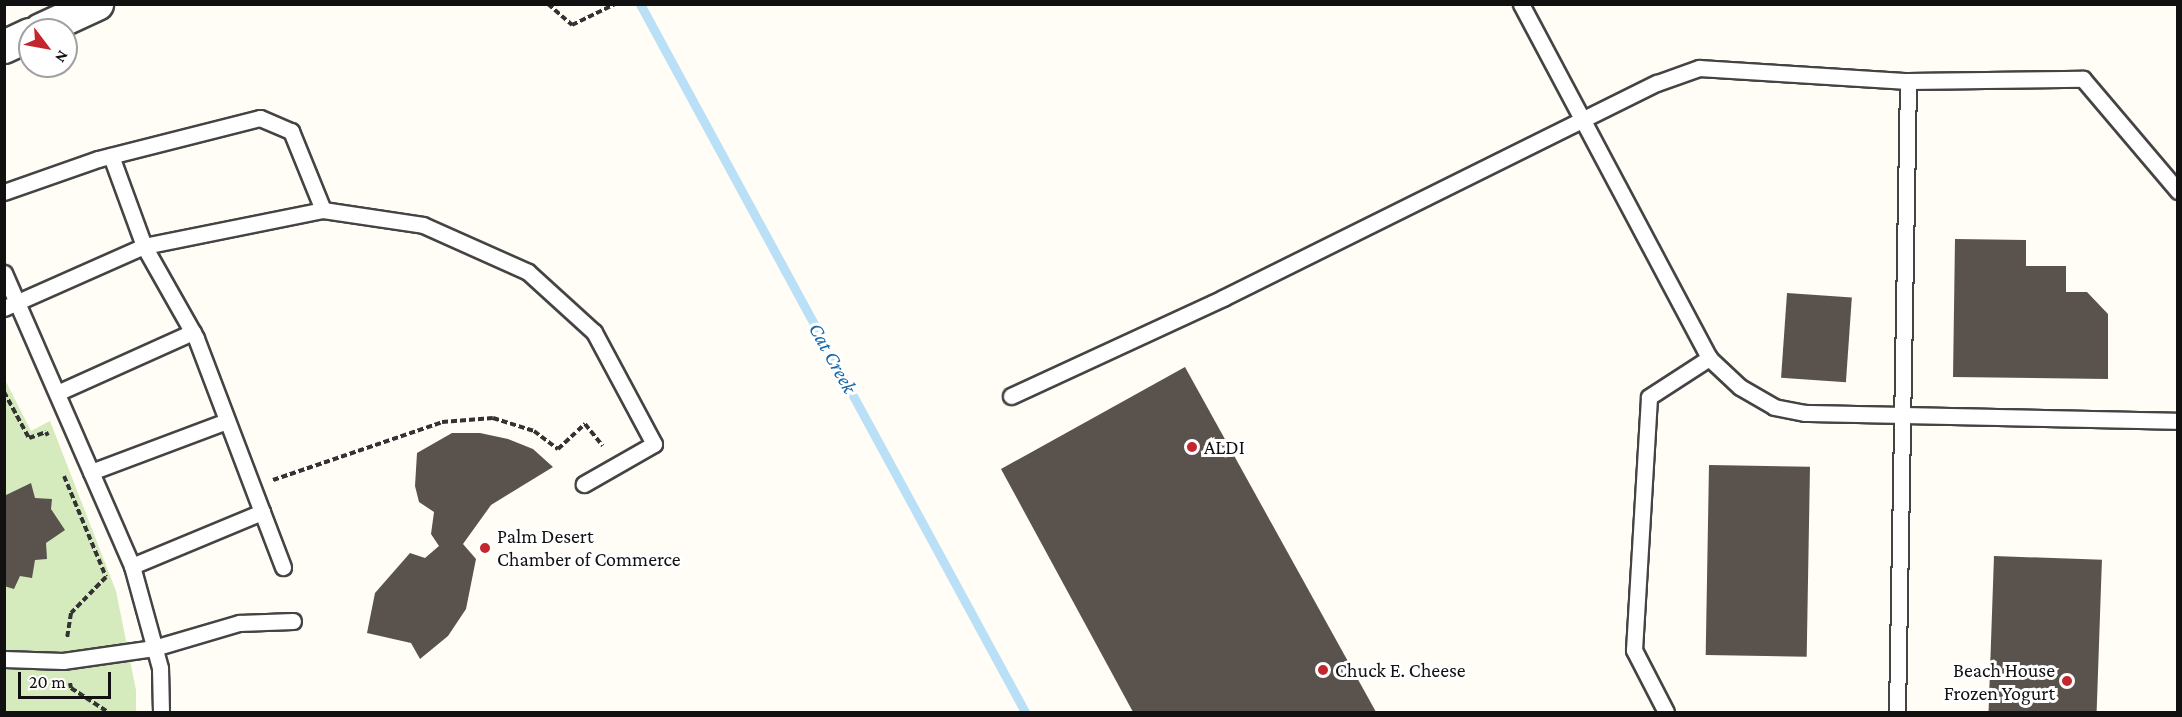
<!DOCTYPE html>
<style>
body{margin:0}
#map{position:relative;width:2182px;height:717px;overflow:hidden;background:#fffdf5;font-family:"Crimson Pro",serif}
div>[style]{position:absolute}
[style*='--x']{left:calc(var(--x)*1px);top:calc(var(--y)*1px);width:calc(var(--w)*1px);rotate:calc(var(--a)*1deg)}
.green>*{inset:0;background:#d5ebbd}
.stream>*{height:9px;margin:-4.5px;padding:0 4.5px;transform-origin:4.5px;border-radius:4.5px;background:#b9e0f7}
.building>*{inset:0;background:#5a524d;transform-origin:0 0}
.path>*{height:4px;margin-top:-2px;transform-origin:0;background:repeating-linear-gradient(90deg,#333 0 6px,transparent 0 9px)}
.roads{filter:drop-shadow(2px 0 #444) drop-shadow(-2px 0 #444) drop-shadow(0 2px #444) drop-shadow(0 -2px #444)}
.service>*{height:15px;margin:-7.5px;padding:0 7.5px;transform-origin:7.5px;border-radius:7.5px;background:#fff}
.minor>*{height:32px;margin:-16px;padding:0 16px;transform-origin:16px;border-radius:16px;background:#fff}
.dots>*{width:16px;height:16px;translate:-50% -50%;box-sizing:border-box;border:3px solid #fff;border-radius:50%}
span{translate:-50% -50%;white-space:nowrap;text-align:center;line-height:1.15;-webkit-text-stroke:6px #fff;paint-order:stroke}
.poi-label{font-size:20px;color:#111}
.left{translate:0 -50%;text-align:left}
.right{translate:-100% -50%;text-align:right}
.water-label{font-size:21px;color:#1768a6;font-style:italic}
.frame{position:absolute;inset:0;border:6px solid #111;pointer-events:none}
.north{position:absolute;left:18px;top:18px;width:60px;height:60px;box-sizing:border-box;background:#fff;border:2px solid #a0a0a0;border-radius:50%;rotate:122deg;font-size:16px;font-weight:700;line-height:24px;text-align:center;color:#111}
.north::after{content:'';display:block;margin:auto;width:21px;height:27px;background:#c4262e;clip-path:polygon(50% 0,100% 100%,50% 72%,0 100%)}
.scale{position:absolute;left:18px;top:672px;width:93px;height:27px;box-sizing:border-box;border:3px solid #111;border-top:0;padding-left:8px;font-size:18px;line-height:21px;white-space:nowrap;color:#111;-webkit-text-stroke:4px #fff;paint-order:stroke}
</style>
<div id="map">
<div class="green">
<i style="clip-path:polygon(4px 378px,31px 431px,50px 421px,116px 591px,136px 690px,136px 712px,5px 712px)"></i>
</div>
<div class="stream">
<i style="--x:640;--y:4;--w:806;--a:61.46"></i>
</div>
<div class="building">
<i style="clip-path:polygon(1955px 239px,2026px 240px,2026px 266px,2066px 266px,2066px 292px,2087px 292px,2108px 314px,2108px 379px,1953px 377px)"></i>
<i style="left:1787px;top:293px;width:65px;height:85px;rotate:4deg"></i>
<i style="clip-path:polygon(1185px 367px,1376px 712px,1133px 712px,1001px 469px)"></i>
<i style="clip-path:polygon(452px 433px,480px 433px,508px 439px,533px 449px,553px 467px,491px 505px,463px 544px,476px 559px,466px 609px,448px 636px,420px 659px,411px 643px,367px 633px,375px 593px,410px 553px,425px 558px,439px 546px,431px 534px,434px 512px,419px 502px,415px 486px,417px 453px)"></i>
<i style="left:1709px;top:465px;width:101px;height:190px;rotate:1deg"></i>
<i style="clip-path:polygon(31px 483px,35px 498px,52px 499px,51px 509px,65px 530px,46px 543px,47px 559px,35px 560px,32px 578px,20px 576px,14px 589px,4px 586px,4px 496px)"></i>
<i style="left:1994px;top:556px;width:108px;height:156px;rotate:2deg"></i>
</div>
<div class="path">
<i style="--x:548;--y:4;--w:32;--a:41"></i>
<i style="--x:572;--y:25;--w:48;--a:-26"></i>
<i style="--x:4;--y:392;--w:52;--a:61.5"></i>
<i style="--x:29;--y:438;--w:18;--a:-19"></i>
<i style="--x:46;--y:432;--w:4;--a:63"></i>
<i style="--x:64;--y:476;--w:109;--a:67.4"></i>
<i style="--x:106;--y:577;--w:50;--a:134.2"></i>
<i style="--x:71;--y:613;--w:25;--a:99"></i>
<i style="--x:273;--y:480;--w:179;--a:-18.9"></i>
<i style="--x:442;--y:422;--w:51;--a:-4.5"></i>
<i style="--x:493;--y:418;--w:43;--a:17.6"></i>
<i style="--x:534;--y:431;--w:30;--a:37"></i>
<i style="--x:558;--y:449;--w:37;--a:-43"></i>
<i style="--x:585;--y:424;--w:28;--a:51"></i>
<i style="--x:70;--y:683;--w:5;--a:79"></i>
<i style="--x:71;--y:688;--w:44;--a:33"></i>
</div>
<div class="roads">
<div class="service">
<i style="--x:1521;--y:4;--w:401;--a:62"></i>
<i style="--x:1709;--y:358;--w:42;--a:43.1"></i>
<i style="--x:1740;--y:387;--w:39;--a:30"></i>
<i style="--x:1774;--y:407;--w:32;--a:11"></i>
<i style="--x:1805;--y:413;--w:373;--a:1.2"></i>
<i style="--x:4;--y:192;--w:100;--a:-19.3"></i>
<i style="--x:98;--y:159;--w:167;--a:-14.2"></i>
<i style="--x:260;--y:118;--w:34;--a:23"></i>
<i style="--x:291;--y:131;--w:85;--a:67.9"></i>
<i style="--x:323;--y:210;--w:183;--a:168.6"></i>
<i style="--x:144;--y:246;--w:153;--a:156.1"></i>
<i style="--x:323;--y:210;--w:101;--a:8.5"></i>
<i style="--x:423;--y:225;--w:115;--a:24.1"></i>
<i style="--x:528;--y:272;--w:89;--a:42.3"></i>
<i style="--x:594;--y:332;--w:127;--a:61.8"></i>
<i style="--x:654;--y:444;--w:81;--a:150.3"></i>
<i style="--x:4;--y:273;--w:320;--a:66.4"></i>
<i style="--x:132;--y:566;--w:141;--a:-22.6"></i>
<i style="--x:262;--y:512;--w:186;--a:-110.8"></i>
<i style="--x:196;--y:338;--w:106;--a:-119.5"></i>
<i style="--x:144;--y:246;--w:96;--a:-110.1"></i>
<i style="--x:57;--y:393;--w:149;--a:-24.2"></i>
<i style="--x:1011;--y:396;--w:234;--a:-24.8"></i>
<i style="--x:1223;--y:298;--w:484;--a:-26.4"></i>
<i style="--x:1657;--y:83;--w:45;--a:-19.7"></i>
<i style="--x:1699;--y:68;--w:209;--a:3.6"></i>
<i style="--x:1908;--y:81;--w:175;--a:-0.7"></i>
<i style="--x:2083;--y:79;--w:147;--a:49.7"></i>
<i style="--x:91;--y:472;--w:145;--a:-20.6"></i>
<i style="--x:262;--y:512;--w:59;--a:69.1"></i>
<i style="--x:132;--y:566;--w:106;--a:74.6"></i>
<i style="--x:160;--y:668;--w:44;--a:88.7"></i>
<i style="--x:4;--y:659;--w:59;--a:1.9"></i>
<i style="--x:63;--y:661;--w:92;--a:-8.1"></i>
<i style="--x:154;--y:648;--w:89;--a:-16.4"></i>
<i style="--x:239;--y:623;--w:54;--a:-2.1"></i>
<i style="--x:1666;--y:712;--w:70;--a:-117.3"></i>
<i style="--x:1634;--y:650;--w:253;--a:-86.6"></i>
<i style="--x:1649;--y:397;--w:72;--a:-33"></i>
<i style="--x:1897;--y:712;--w:631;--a:-89"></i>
</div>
<div class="minor">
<i style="--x:41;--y:30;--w:62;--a:-24.9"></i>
<i style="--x:4;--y:47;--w:29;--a:-25"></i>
</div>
</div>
<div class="dots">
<i style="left:1192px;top:447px;background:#c4262e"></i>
<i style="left:485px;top:548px;background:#c4262e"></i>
<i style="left:1323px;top:670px;background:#c4262e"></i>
<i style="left:2067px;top:681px;background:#c4262e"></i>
</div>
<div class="poi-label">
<span class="left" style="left:1204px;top:447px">ALDI</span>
<span class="left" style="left:497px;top:548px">Palm Desert<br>Chamber of Commerce</span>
<span class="left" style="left:1335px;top:670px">Chuck E. Cheese</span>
<span class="right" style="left:2055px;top:682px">Beach House<br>Frozen Yogurt</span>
</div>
<div class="water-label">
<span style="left:833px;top:358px;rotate:61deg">Cat Creek</span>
</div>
<div class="frame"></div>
<div class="north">N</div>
<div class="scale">20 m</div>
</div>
